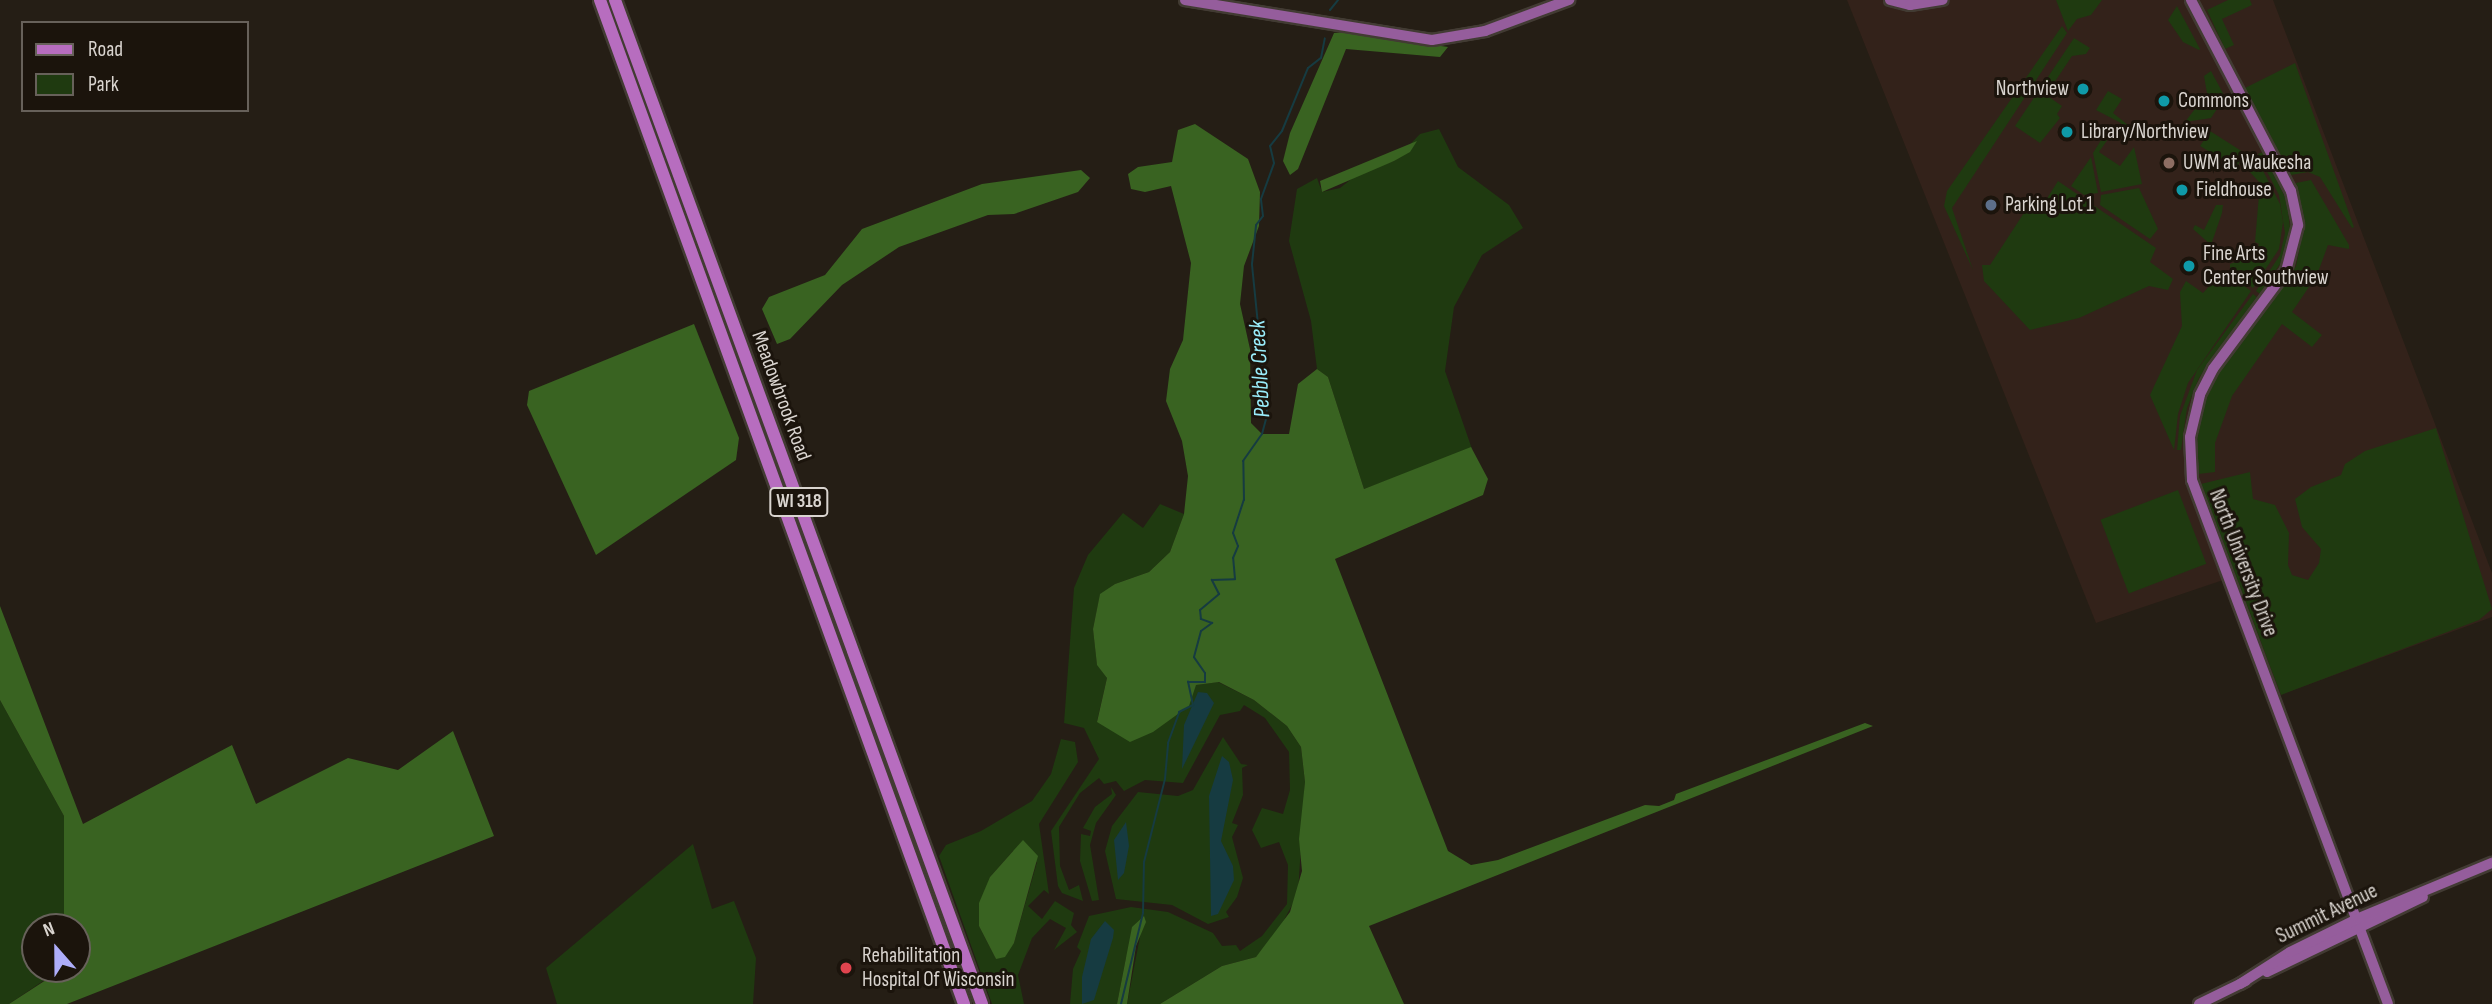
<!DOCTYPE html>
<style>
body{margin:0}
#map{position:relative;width:2492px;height:1004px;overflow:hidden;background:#251e15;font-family:"Sofia Sans Condensed",sans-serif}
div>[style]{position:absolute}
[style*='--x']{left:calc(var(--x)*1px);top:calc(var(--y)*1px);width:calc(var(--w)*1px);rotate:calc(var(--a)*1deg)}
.education>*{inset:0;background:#33221a}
.green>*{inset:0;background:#1f3a10;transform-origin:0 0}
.forest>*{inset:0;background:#396321}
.water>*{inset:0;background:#163b41}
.stream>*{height:2px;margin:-1px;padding:0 1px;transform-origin:1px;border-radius:1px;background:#163b41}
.roads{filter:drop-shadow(2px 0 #423b33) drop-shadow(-2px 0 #423b33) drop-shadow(0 2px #423b33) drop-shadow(0 -2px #423b33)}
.secondary>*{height:10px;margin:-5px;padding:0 5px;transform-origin:5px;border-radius:5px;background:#955d9c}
.primary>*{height:12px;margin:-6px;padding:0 6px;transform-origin:6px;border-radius:6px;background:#b76dbf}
.dots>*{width:19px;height:19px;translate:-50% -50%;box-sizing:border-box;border:4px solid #1b140c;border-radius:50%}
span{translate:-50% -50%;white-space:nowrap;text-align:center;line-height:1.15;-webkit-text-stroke:6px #1b140c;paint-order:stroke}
.shield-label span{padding:2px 5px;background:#1b140c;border:2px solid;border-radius:5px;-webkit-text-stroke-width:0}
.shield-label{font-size:19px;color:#d9d4cf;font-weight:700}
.poi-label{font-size:21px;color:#d9d4cf}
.right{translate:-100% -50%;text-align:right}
.left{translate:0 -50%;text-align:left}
.street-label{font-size:21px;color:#d9d4cf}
.water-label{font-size:23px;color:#9aedfb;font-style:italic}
.legend{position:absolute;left:21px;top:21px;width:228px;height:91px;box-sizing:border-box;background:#1b140c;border:2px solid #67615a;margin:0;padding:9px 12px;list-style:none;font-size:21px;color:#d9d4cf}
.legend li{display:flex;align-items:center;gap:14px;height:35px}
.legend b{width:35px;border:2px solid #67615a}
.north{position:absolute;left:21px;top:913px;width:70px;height:70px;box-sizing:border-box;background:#1b140c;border:2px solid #67615a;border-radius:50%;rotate:339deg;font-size:19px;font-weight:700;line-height:28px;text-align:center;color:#d9d4cf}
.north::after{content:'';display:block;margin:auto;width:24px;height:32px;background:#aeaefa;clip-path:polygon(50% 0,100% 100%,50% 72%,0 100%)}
</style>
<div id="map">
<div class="education">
<i style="clip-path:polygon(1847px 0,2273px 0,2492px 573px,2492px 617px,2280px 695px,2235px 576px,2096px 623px)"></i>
</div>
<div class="green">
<i style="clip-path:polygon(2056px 0,2102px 0,2091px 15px,2077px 19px,2068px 31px)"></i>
<i style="clip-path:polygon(2228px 0,2250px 0,2252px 5px,2222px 19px,2234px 45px,2225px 49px,2207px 10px)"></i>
<i style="clip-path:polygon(2177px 6px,2200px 49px,2199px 50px,2183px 42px,2168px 20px)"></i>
<i style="clip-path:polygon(2062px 26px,2067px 33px,1952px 208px,1973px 270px,1944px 206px,1947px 191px)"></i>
<i style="clip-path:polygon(2074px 38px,2090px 48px,2086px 54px,2072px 56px,2046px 95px,2062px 106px,2057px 114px,2060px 118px,2040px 143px,2015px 126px)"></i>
<i style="clip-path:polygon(2295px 63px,2354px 227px,2352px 228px,2320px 177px,2308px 172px,2291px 175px,2245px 88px)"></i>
<i style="clip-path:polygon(2211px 71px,2225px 97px,2211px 118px,2185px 122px,2207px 93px,2204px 76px)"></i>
<i style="clip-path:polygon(2108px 91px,2122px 99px,2113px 113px,2133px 129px,2127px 126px,2123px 131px,2118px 129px,2121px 123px,2096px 110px)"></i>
<i style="clip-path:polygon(1439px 129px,1458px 167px,1509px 205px,1523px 228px,1482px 255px,1454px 307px,1445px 371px,1472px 449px,1364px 489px,1328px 377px,1317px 369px,1311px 321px,1289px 241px,1297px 189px,1317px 178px,1322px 192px,1340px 188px,1359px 173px,1394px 161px,1420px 134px)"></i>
<i style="clip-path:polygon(2108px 129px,2113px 132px,2099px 152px,2120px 166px,2134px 147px,2142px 184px,2101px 192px,2093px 153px)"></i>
<i style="clip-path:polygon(2210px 131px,2243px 152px,2237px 168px,2200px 146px)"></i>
<i style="clip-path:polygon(2263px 152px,2287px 201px,2290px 228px,2284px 258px,2260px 294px,2256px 291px,2280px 255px,2285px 233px,2279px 195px,2258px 154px)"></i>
<i style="clip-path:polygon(2255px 155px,2280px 204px,2283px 222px,2279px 249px,2253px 288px,2230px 271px,2230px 264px,2255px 255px,2259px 244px,2255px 242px,2260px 183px,2249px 171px)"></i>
<i style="clip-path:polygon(2091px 157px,2098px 193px,2084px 195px,2071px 186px)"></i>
<i style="clip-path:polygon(2311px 180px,2349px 245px,2349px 249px,2328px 245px,2317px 275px,2292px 312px,2322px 335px,2312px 347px,2282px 324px,2232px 396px,2215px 443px,2215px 472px,2198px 474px,2197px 437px,2205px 401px,2219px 372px,2296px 266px,2304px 225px,2296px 183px)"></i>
<i style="clip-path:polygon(2058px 181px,2156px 248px,2150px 262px,2173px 279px,2168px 290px,2149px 286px,2079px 318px,2030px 330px,1984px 281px,1982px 265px,1990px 265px,2031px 202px,2041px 208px)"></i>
<i style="clip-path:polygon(2139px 188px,2158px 229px,2150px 239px,2100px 205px,2101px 195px)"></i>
<i style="clip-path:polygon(2216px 205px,2223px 205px,2222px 213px,2211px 245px,2193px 229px,2195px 225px,2204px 230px)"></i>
<i style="clip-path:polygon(2229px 275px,2251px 291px,2188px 383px,2178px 414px,2174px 450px,2150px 395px,2182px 326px,2180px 292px,2186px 281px,2203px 293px,2214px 281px,2224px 283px)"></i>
<i style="clip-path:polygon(2253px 294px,2257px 297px,2199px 378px,2187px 408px,2181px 450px,2177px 450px,2180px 416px,2197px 370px)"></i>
<i style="clip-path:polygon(2436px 428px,2492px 609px,2479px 620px,2281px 695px,2201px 484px,2250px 472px,2253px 499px,2275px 505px,2289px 533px,2288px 565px,2292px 575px,2308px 580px,2319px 563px,2321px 549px,2302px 527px,2295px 499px,2311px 487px,2341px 475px,2345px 464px,2365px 451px)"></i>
<i style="left:2178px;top:490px;width:79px;height:83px;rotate:69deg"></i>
<i style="clip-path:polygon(1160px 504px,1184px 514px,1170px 552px,1149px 572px,1115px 584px,1100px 595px,1093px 629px,1097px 664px,1107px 678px,1097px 721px,1196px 685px,1218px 682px,1254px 700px,1287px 726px,1301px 747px,1305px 782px,1298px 894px,1277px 933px,1256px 957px,1222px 966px,1160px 1004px,1127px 1004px,1144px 916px,1126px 958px,1117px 1004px,1070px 1004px,1073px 969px,1081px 951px,1077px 947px,1089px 916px,1131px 907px,1168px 912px,1213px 933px,1222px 946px,1236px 945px,1240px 951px,1262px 936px,1287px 904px,1288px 865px,1279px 842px,1261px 848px,1252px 830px,1262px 808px,1283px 814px,1290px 790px,1289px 752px,1265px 718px,1244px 705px,1240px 711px,1220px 715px,1183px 783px,1145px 780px,1124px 791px,1116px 781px,1104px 784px,1099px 778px,1080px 793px,1059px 827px,1060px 866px,1069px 890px,1079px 885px,1083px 901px,1062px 893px,1058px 886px,1051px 831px,1099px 759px,1084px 728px,1064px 723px,1074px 588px,1088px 555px,1123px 513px,1143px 528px)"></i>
<i style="clip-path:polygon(0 700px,64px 816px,67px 865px,64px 927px,35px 927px,35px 969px,52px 969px,49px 977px,9px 1004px,0 1004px)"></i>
<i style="clip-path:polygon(1223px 737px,1241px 764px,1248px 765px,1242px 768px,1243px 795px,1232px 823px,1238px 825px,1232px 837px,1243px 878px,1237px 897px,1226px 912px,1229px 917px,1208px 924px,1172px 905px,1116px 899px,1105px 851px,1112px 826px,1138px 792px,1178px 796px,1193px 790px)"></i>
<i style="clip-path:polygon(evenodd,1061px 739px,1075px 742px,1078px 762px,1039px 824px,1049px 894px,1044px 890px,1028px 906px,1042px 919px,1055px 901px,1074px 913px,1071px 925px,1077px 932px,1054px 950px,1066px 928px,1050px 919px,1032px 938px,1018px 975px,1024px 1004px,992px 1004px,939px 856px,946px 845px,981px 831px,1032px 801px,1051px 774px,1061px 739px,1013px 851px,1037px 862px,1014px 943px,996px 959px,979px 926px,990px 877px,1013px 851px)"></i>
<i style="clip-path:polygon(1111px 787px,1116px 795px,1096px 823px,1090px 845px,1099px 900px,1092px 901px,1080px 861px,1081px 834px,1090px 836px,1091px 831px,1083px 828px,1095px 807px,1112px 794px)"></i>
<i style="clip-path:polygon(693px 844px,712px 909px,734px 901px,756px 958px,753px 1004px,557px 1004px,546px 968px)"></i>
</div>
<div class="forest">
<i style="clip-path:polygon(1344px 32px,1448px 47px,1440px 57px,1346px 49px,1298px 169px,1290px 175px,1283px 161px,1290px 133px,1334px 33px)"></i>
<i style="clip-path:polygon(1195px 124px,1248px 159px,1260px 192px,1259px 226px,1244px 266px,1240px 304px,1250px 349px,1251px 423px,1262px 434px,1289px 434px,1298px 384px,1317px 369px,1328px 377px,1364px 489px,1471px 447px,1488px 479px,1483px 495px,1335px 559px,1448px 851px,1471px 865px,1498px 860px,1645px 805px,1659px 806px,1674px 800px,1676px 794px,1865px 723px,1873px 726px,1369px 926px,1404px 1004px,1160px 1004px,1222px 966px,1256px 957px,1290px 912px,1302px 871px,1299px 839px,1305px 782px,1301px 747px,1287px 726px,1254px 700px,1219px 682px,1196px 685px,1189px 706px,1153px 732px,1130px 742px,1097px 722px,1107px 678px,1097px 665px,1093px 629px,1100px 594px,1115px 584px,1149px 572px,1170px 552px,1184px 514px,1188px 476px,1182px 441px,1166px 401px,1170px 369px,1183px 340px,1191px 263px,1171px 186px,1145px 192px,1131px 189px,1128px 174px,1138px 167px,1172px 162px,1178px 130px)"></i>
<i style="clip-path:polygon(1417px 141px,1410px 152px,1394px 161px,1322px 192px,1320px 181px)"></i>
<i style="clip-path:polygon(1081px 170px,1090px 178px,1078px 192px,1014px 214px,988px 215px,899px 247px,842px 285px,790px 339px,777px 344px,762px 309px,769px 297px,825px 275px,862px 229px,982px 184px)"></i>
<i style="clip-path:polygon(694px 324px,739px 438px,736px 460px,596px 555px,527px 405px,529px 391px)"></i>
<i style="clip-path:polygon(0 606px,83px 824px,232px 745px,256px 804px,348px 758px,398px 770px,453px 731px,494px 836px,67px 1004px,9px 1004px,49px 978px,52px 969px,77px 969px,77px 927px,64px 927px,64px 816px,0 700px)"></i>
<i style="clip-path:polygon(1023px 840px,1038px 856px,1014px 943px,1005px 957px,996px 959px,979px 926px,979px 903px,990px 877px)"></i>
<i style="clip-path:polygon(1144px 916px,1146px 922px,1136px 946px,1127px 1004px,1117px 1004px,1132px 927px)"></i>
</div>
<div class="water">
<i style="clip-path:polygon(1198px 692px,1207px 693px,1214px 703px,1182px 769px,1184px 725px)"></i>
<i style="clip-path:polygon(1222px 756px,1229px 762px,1233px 780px,1221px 841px,1233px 866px,1234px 880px,1218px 914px,1211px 916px,1209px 796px)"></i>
<i style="clip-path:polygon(1126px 822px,1129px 846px,1124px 873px,1118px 880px,1114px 840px)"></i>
<i style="clip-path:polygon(1105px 921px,1114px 930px,1113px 938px,1094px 1000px,1082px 1004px,1082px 977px,1091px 939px)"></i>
</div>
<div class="stream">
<i style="--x:1330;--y:10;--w:13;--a:-51"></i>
<i style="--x:1121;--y:1004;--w:94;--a:-76.4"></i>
<i style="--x:1143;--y:913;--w:51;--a:-88.9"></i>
<i style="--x:1144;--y:862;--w:86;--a:-75.8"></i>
<i style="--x:1165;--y:779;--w:36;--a:-85"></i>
<i style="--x:1168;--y:743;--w:33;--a:-70"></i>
<i style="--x:1179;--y:712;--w:16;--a:-27"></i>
<i style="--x:1193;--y:705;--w:24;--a:-102"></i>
<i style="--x:1188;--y:682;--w:17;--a:0"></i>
<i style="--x:1205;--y:682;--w:9;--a:-90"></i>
<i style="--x:1205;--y:673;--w:19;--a:-125"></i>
<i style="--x:1194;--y:657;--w:27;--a:-75"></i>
<i style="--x:1201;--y:631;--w:14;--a:-36"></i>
<i style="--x:1212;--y:623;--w:12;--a:-160"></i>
<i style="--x:1201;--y:619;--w:9;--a:-96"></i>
<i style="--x:1200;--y:610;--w:25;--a:-40"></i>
<i style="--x:1219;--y:594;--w:16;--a:-117"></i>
<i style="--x:1212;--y:580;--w:23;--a:-2"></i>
<i style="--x:1235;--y:579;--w:21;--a:-95"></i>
<i style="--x:1233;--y:558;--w:13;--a:-67"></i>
<i style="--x:1238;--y:546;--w:14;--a:-111"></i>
<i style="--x:1233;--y:533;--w:35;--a:-72"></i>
<i style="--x:1244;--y:500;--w:39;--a:-91"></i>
<i style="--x:1243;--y:461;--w:33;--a:-55"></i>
<i style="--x:1262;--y:434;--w:20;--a:-75"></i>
<i style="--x:1267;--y:415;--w:152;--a:-95.7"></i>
<i style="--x:1252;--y:264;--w:39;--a:-84"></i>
<i style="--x:1256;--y:225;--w:11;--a:-52"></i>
<i style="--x:1263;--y:216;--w:17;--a:-97"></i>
<i style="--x:1261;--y:199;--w:38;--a:-70"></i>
<i style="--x:1274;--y:163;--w:17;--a:-103"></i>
<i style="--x:1270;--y:146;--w:19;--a:-51"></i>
<i style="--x:1282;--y:131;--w:68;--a:-67.6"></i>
<i style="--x:1308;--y:68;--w:16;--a:-38"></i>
<i style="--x:1321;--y:58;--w:20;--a:-79"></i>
</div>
<div class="roads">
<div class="secondary">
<i style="--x:1185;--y:0;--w:250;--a:9.2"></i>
<i style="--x:1432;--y:40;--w:54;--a:-9.6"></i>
<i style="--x:1485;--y:31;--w:90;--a:-20.3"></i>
<i style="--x:1890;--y:0;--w:21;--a:14"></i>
<i style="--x:1910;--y:5;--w:33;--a:-9"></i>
<i style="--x:2191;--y:0;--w:216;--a:62.4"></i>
<i style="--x:2291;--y:191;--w:35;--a:78"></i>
<i style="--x:2298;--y:225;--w:48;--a:104.6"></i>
<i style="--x:2286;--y:271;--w:122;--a:126.7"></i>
<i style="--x:2213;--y:369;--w:29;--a:117"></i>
<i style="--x:2200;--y:395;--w:43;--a:103.4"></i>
<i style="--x:2190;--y:437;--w:43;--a:87.3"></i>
<i style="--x:2192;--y:480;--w:559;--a:69.49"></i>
<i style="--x:2267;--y:972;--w:173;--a:-25.7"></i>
<i style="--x:2240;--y:984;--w:59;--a:-32.6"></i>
<i style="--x:2290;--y:952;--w:77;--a:-26.2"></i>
<i style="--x:2359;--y:918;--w:144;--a:-22.5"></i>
<i style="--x:2199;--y:1004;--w:52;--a:-26.1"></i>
</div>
<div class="primary">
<i style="--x:600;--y:0;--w:1068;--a:70.07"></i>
<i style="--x:615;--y:0;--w:1069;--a:69.92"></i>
</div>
</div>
<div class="dots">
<i style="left:2083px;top:89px;background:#0f9aa8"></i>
<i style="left:2164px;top:101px;background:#0f9aa8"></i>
<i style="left:2067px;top:132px;background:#0f9aa8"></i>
<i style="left:2169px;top:163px;background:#8d6e63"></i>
<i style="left:2182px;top:190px;background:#0f9aa8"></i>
<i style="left:1991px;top:205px;background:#5c6f8a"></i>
<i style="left:2189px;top:266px;background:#0f9aa8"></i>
<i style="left:846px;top:968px;background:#e0444e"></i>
</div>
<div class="shield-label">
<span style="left:799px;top:502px">WI 318</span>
</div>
<div class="poi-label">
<span class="right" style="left:2069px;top:89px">Northview</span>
<span class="left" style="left:2178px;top:101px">Commons</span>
<span class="left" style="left:2081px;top:132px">Library/Northview</span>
<span class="left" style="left:2183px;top:163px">UWM at Waukesha</span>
<span class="left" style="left:2196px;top:190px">Fieldhouse</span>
<span class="left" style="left:2005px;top:205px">Parking Lot 1</span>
<span class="left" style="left:2203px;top:266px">Fine Arts<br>Center Southview</span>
<span class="left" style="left:862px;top:968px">Rehabilitation<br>Hospital Of Wisconsin</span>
</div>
<div class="street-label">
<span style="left:781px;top:396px;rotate:70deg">Meadowbrook Road</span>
<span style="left:2243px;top:563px;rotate:69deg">North University Drive</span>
<span style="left:2327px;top:914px;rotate:-26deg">Summit Avenue</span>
</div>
<div class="water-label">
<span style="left:1260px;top:369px;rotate:-93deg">Pebble Creek</span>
</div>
<ul class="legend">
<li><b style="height:9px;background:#b76dbf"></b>Road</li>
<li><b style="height:19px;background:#1f3a10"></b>Park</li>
</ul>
<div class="north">N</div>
</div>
